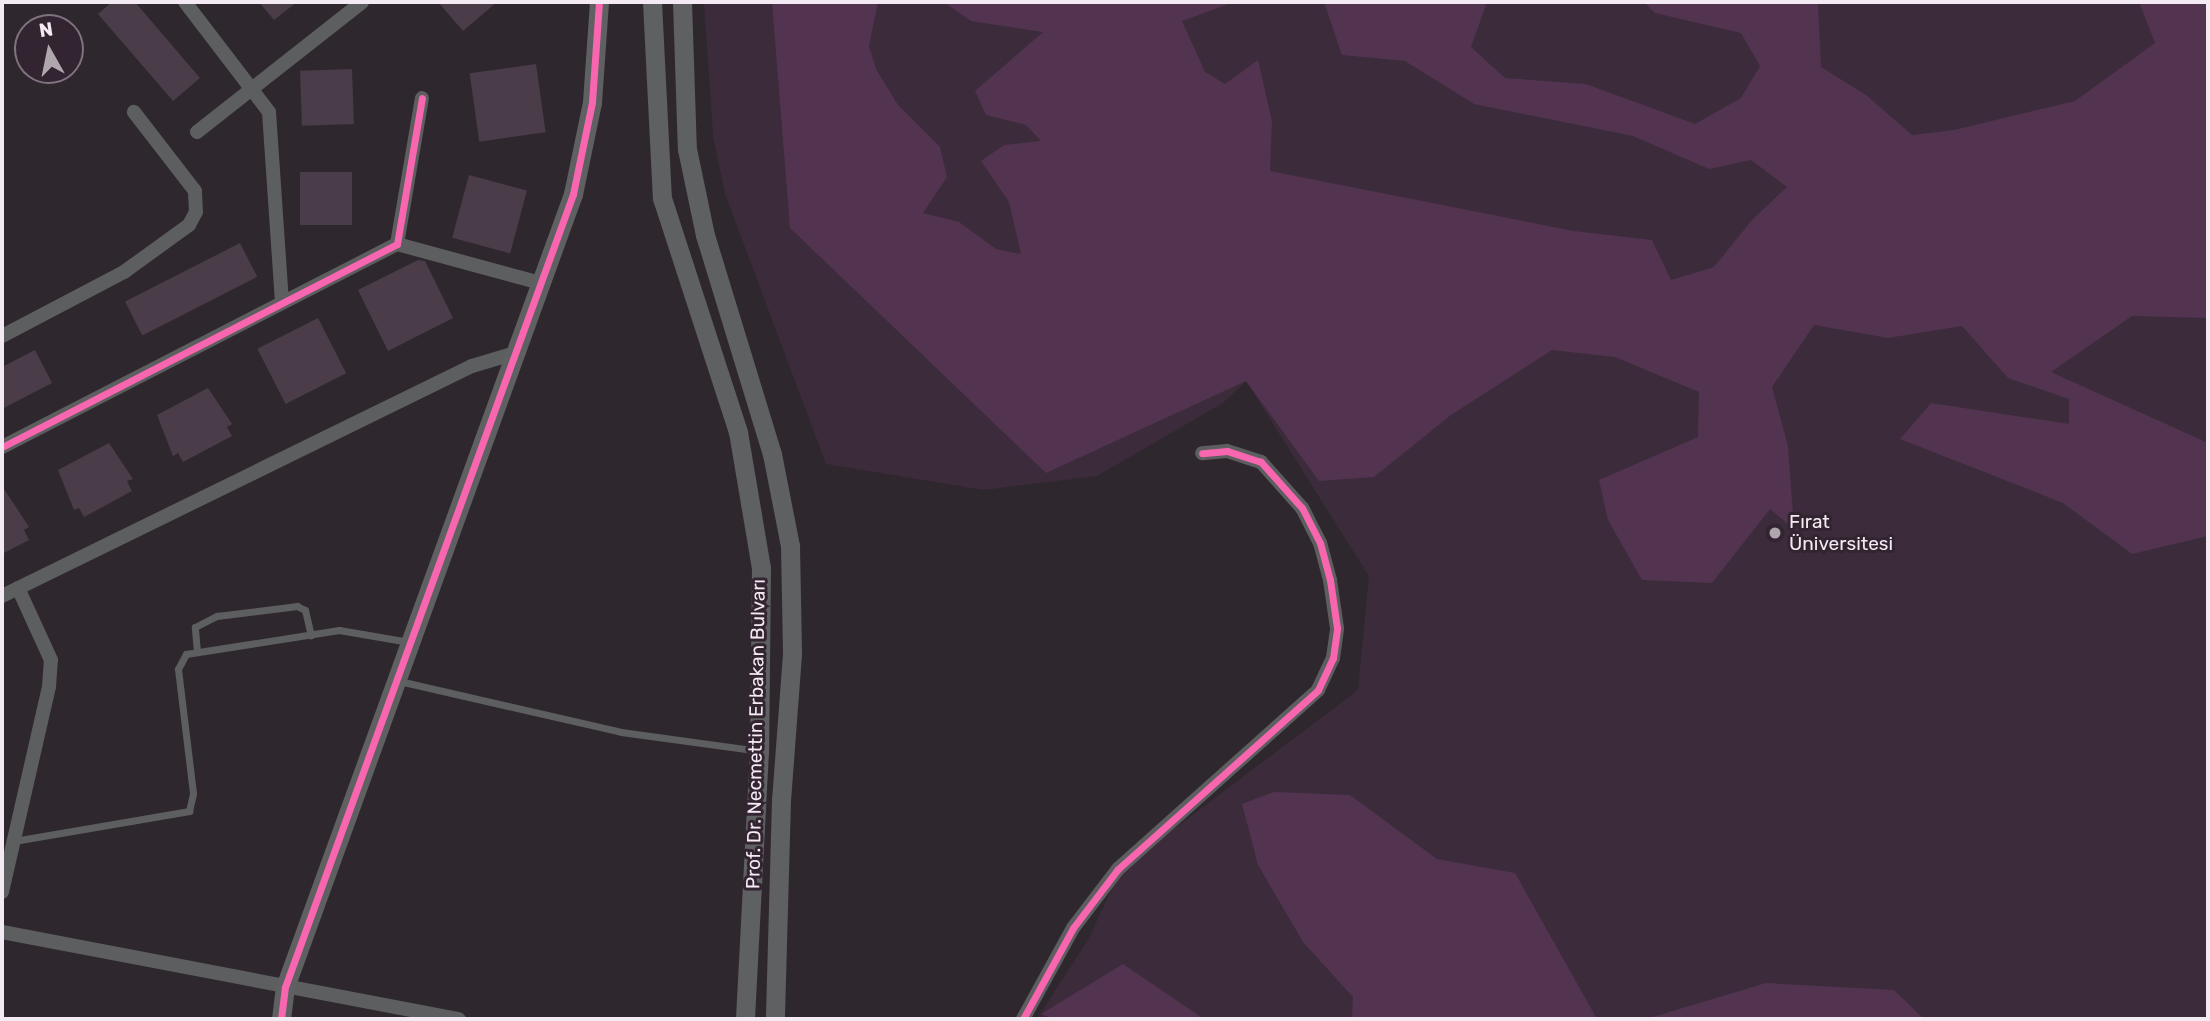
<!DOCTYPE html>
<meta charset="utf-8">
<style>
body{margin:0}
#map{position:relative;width:2210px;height:1021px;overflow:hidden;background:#2e282e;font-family:Rubik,sans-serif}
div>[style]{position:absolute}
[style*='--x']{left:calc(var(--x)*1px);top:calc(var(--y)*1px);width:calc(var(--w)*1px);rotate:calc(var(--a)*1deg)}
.built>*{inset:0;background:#3c2b3a}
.green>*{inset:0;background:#523451}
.building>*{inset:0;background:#4a3c49;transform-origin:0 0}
.lane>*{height:7px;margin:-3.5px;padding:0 3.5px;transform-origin:3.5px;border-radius:3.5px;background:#5d5e5f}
.street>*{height:14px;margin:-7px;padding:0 7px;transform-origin:7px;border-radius:7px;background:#5d5e5f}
.secondary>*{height:19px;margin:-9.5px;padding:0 9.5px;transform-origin:9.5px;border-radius:9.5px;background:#5f6062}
.cycleway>*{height:7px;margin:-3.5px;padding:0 3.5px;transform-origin:3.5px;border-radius:3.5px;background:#f766af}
.dots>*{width:19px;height:19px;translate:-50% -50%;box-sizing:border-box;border:4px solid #322431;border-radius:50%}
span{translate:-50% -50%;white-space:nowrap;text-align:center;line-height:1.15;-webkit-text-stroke:6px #322431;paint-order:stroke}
.poi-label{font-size:19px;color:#f4eaf3}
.left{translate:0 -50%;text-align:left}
.street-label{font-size:19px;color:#f4eaf3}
.frame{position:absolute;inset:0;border:4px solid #f4eaf3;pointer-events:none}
.north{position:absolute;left:14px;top:14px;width:70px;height:70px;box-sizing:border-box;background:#322431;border:2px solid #80737f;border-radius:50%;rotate:351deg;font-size:19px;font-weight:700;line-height:28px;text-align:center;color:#f4eaf3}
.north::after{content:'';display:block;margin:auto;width:24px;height:32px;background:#afa6ae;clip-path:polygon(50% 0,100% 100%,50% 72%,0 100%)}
</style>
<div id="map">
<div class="built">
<i style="clip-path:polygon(704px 2px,2208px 2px,2208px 1019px,1037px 1019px,1089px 938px,1121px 869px,1358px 690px,1369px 576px,1246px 381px,1223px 403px,1097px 476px,984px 490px,826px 464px,725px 194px,713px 135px)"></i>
</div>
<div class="green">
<i style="clip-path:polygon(772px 2px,878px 2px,869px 46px,876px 69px,898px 105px,940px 147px,947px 177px,923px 213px,959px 222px,996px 249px,1021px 254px,1009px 202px,981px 161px,1004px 145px,1041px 141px,1026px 125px,986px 115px,975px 91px,1043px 32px,971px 21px,944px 2px,1234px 2px,1182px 21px,1205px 72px,1225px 84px,1258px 60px,1272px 121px,1270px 171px,1574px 231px,1652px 240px,1671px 280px,1714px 267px,1752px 220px,1787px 187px,1751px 160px,1709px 169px,1633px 136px,1474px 104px,1405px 61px,1342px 55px,1324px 2px,1487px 2px,1471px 47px,1505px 78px,1586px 84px,1695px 124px,1741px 98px,1760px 66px,1741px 33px,1655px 13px,1644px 2px,1818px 2px,1821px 67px,1866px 95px,1912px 135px,1954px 130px,2075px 101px,2155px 43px,2139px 2px,2208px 2px,2208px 318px,2132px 316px,2051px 372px,2208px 443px,2208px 536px,2132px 554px,2063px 503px,1900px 439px,1931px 403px,2069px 424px,2069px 399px,2008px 378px,1962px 326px,1888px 338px,1814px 325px,1772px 387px,1788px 446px,1794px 529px,1770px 509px,1712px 583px,1642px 580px,1608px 520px,1599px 480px,1698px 437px,1699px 392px,1615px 357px,1552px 350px,1451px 415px,1374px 477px,1319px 481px,1246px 381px,1046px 473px,790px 228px)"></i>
<i style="clip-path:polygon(1274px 792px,1350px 795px,1437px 859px,1515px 873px,1597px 1019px,1352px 1019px,1353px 997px,1303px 942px,1258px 865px,1242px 804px)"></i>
<i style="clip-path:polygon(1123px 964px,1204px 1019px,1053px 1019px,1041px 1014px)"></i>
<i style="clip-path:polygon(1766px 983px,1894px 990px,1924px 1019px,1646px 1019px)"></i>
</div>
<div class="building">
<i style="clip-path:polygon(112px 2px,135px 2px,200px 78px,173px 101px,98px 14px)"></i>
<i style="clip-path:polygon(259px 2px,297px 2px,274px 20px)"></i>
<i style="clip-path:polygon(438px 2px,497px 2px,463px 31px)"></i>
<i style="left:536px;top:64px;width:69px;height:67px;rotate:82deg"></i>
<i style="left:352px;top:69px;width:55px;height:52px;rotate:88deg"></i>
<i style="left:300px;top:172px;width:52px;height:53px"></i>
<i style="left:469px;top:175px;width:60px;height:65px;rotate:15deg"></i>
<i style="left:240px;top:243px;width:38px;height:129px;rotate:63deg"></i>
<i style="clip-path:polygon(418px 260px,425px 261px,453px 318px,388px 351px,358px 290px)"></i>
<i style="left:318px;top:318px;width:62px;height:68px;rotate:63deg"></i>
<i style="clip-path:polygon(35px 350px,52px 383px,2px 409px,2px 367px)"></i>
<i style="clip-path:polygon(208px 388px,232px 424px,227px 427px,232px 436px,183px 462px,178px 453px,173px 456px,157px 415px)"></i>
<i style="clip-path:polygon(109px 443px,133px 479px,127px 481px,132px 491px,84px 517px,79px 508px,74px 510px,58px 470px)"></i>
<i style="clip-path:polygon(2px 486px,29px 527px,24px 530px,29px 540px,2px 554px)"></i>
</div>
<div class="lane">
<i style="--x:197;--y:652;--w:25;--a:-95"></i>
<i style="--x:195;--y:627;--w:25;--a:-27"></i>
<i style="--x:217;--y:616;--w:81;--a:-7.1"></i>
<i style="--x:297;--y:606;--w:9;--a:27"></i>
<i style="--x:305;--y:610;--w:26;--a:77"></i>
<i style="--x:399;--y:681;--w:228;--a:12.9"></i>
<i style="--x:621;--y:732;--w:139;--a:7.8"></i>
<i style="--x:14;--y:841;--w:178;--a:-9.7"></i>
<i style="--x:189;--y:811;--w:18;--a:-77"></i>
<i style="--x:193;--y:793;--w:125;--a:-96.9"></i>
<i style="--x:178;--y:669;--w:17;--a:-62"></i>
<i style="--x:186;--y:654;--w:155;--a:-8.9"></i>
<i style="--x:339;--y:630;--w:71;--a:9.7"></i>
</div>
<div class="street">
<i style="--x:185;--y:2;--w:138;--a:52.6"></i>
<i style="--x:269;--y:112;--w:191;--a:86.1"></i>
<i style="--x:197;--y:132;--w:210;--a:-38.2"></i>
<i style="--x:397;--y:244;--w:149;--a:15.2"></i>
<i style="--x:2;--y:336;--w:138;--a:-27.7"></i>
<i style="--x:124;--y:272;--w:80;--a:-35.9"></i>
<i style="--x:189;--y:225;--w:15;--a:-62"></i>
<i style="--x:196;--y:212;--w:21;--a:-93"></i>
<i style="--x:195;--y:191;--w:100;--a:-127.7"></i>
<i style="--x:2;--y:447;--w:444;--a:-27.2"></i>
<i style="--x:397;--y:244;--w:148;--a:-80.3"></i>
<i style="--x:2;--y:596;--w:523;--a:-26.08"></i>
<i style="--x:472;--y:366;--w:49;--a:-16.6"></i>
<i style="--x:2;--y:892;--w:210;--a:-77.1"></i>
<i style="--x:49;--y:687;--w:27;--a:-86"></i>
<i style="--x:51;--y:660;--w:79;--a:-114.6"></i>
<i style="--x:2;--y:932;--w:465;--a:10.8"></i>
<i style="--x:1023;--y:1019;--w:104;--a:-61.2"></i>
<i style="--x:1073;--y:928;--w:74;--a:-52.7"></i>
<i style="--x:1118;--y:869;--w:268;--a:-41.8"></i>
<i style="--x:1318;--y:690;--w:35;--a:-65"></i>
<i style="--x:1333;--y:658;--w:30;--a:-82"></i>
<i style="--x:1337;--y:628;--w:49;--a:-98.3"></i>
<i style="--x:1330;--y:580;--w:38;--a:-105"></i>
<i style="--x:1320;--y:543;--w:39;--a:-117"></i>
<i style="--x:1302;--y:508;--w:62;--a:-131.7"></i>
<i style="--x:1261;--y:462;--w:36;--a:-162"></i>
<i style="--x:1227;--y:451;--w:25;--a:175"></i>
</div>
<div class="secondary">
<i style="--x:652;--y:2;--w:196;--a:87.1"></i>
<i style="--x:662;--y:198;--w:246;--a:72"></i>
<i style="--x:738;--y:432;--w:138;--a:80.4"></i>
<i style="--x:761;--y:568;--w:183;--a:90.6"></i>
<i style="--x:759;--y:751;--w:268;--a:93"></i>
<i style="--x:682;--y:2;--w:147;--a:88.1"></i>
<i style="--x:687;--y:149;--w:88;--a:78.2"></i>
<i style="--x:705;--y:235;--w:229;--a:73"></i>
<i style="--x:772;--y:454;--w:94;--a:78.9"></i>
<i style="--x:790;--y:546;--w:108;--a:88.9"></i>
<i style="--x:792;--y:654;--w:146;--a:94.3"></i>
<i style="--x:781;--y:800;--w:219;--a:91.6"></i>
<i style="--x:281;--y:1019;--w:32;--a:-83"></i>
<i style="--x:285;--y:987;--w:844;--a:-70.04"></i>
<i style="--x:573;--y:194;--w:94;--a:-78.3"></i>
<i style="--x:592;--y:102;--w:100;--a:-86"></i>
</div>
<div class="cycleway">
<i style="--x:2;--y:447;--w:444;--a:-27.2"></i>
<i style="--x:397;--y:244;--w:148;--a:-80.3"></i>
<i style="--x:281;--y:1019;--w:32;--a:-83"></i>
<i style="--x:285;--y:987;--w:844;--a:-70.04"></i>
<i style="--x:573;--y:194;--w:94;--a:-78.3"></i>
<i style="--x:592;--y:102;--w:100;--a:-86"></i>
<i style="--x:1023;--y:1019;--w:104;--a:-61.2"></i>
<i style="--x:1073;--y:928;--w:74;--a:-52.7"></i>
<i style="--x:1118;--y:869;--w:268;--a:-41.8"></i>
<i style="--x:1318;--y:690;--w:35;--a:-65"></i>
<i style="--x:1333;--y:658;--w:30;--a:-82"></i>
<i style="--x:1337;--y:628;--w:49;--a:-98.3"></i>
<i style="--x:1330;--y:580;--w:38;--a:-105"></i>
<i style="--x:1320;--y:543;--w:39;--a:-117"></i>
<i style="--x:1302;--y:508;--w:62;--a:-131.7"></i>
<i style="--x:1261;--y:462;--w:36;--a:-162"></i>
<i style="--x:1227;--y:451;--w:25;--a:175"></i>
</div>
<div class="dots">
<i style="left:1775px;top:533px;background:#afa6ae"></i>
</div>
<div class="poi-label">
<span class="left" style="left:1789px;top:533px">Fırat<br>Üniversitesi</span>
</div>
<div class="street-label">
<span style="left:756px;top:734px;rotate:-89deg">Prof. Dr. Necmettin Erbakan Bulvarı</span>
</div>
<div class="frame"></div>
<div class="north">N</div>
</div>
